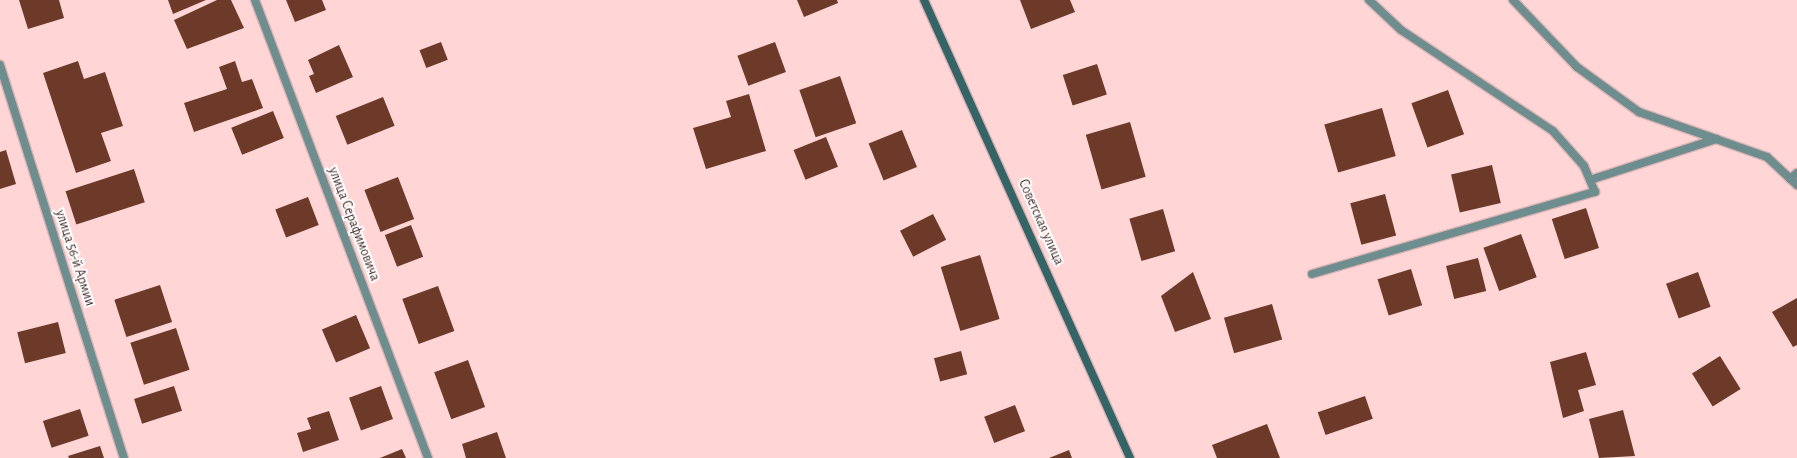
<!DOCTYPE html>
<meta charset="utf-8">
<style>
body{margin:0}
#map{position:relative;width:1797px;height:458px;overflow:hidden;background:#ffd6d5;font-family:"Alegreya Sans",sans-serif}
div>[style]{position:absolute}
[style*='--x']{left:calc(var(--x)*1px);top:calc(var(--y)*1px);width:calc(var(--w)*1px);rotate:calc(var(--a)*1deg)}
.building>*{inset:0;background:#6d3a2a;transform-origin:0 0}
.roads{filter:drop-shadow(1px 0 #dab4b4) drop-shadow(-1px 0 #dab4b4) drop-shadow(0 1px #dab4b4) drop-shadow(0 -1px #dab4b4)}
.service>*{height:8px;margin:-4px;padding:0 4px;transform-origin:4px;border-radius:4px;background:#6e8d8e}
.minor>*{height:8px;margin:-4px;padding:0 4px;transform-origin:4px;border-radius:4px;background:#6e8d8e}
.secondary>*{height:8px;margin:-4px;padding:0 4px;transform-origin:4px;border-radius:4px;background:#346466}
span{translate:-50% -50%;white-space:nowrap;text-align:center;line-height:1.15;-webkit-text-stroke:4px #fff;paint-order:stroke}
.street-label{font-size:14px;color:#482e2e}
</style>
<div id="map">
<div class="building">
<i style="clip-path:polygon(19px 0,59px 0,64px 18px,28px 29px)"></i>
<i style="clip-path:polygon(168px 0,206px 0,173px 14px)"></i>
<i style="clip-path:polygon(217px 0,231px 0,244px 28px,187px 49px,174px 20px)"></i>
<i style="clip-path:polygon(286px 0,322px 0,326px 10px,295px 22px)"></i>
<i style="clip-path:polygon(797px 0,837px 0,838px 3px,804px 17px)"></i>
<i style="clip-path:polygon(1020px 0,1070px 0,1075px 12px,1031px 29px)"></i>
<i style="left:441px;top:42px;width:19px;height:23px;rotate:69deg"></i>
<i style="left:775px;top:42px;width:32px;height:40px;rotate:70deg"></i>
<i style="clip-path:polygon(339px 45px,353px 77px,316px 93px,309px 76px,314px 74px,308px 60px)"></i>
<i style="clip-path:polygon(78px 61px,84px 79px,105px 72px,123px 126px,101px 133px,111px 161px,76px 173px,43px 73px)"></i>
<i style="clip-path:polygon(235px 61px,242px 82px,252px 79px,263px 108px,194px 132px,184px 103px,227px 89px,219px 67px)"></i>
<i style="left:1097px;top:64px;width:32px;height:36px;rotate:72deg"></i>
<i style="left:840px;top:76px;width:50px;height:43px;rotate:71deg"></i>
<i style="left:1448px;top:90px;width:47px;height:39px;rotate:70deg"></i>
<i style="clip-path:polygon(749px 94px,766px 151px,706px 169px,693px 128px,731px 117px,726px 101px)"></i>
<i style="left:383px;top:97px;width:31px;height:51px;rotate:68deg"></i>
<i style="left:1382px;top:108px;width:50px;height:60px;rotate:74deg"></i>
<i style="left:273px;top:111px;width:29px;height:45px;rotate:68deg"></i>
<i style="left:1130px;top:122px;width:57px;height:46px;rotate:74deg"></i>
<i style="left:902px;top:130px;width:40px;height:36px;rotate:68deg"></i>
<i style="left:826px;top:137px;width:32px;height:35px;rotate:68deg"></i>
<i style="clip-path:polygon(6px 150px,16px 184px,0 189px,0 152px)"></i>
<i style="left:1492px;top:165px;width:39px;height:42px;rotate:77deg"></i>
<i style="left:134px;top:169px;width:35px;height:72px;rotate:72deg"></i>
<i style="left:398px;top:177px;width:45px;height:36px;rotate:69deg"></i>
<i style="left:1385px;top:194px;width:43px;height:36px;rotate:75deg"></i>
<i style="left:308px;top:197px;width:30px;height:35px;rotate:69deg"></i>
<i style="left:1586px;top:208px;width:42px;height:36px;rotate:72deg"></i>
<i style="left:1163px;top:209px;width:44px;height:35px;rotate:74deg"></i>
<i style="left:933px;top:214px;width:29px;height:37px;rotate:63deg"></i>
<i style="left:411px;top:225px;width:34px;height:28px;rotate:69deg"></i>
<i style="left:1521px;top:234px;width:46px;height:40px;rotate:70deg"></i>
<i style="left:980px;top:255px;width:67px;height:41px;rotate:73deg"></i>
<i style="left:1478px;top:258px;width:34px;height:33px;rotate:76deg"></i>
<i style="left:1411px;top:269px;width:38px;height:35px;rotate:73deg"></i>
<i style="clip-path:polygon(1193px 272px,1211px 319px,1175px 332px,1161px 296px)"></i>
<i style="left:1698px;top:272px;width:37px;height:34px;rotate:70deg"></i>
<i style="left:160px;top:285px;width:39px;height:48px;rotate:72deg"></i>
<i style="left:438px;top:286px;width:48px;height:38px;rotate:70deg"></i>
<i style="clip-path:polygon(1797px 298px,1797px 345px,1793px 347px,1772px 312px)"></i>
<i style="left:1272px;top:304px;width:37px;height:50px;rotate:74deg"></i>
<i style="left:356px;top:315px;width:36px;height:37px;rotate:67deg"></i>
<i style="left:58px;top:322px;width:32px;height:42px;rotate:76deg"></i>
<i style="left:176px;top:328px;width:44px;height:48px;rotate:72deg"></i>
<i style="left:961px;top:351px;width:24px;height:28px;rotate:75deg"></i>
<i style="clip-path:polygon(1586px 352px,1596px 385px,1578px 390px,1584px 411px,1563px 418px,1550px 362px)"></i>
<i style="left:1720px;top:356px;width:39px;height:33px;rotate:58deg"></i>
<i style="left:468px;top:360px;width:50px;height:36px;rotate:70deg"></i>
<i style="left:174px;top:386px;width:26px;height:42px;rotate:72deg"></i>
<i style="left:381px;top:386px;width:35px;height:34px;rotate:70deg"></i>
<i style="left:1365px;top:396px;width:24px;height:50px;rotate:71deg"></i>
<i style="left:1015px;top:405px;width:28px;height:33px;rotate:69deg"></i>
<i style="left:80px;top:409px;width:28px;height:39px;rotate:72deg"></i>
<i style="clip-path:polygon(1623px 410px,1635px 456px,1599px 458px,1589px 419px)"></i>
<i style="clip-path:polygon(329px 411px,339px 440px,303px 452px,297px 433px,311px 429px,307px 418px)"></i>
<i style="clip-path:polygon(1267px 424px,1280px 458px,1217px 458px,1212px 445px)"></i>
<i style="clip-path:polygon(497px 432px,506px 458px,466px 458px,462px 444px)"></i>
<i style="clip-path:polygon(100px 446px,104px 458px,69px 458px,68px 456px)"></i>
<i style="clip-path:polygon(402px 449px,406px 458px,380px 458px)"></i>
<i style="clip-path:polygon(1069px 450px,1072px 458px,1049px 458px)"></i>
</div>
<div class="roads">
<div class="service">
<i style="--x:1513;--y:0;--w:93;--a:46.3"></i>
<i style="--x:1577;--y:67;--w:77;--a:36"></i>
<i style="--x:1639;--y:112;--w:82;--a:19.3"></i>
<i style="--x:1790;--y:179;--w:9;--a:-41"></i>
<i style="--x:1590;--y:180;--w:133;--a:-18"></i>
<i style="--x:1716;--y:139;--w:54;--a:19.4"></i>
<i style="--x:1767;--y:157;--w:41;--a:43"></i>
<i style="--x:1312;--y:274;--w:295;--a:-16.2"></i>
<i style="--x:1595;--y:192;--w:28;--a:-113"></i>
<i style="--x:1584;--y:166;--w:47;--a:-131.5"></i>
<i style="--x:1553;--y:131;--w:182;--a:-146.4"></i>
<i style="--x:1401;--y:30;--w:44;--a:-136.8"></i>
</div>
<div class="minor">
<i style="--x:255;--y:0;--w:490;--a:69.3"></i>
<i style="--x:0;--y:65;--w:412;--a:72.5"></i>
</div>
<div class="secondary">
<i style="--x:924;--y:0;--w:502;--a:65.78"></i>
</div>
</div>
<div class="street-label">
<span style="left:1041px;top:222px;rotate:66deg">Советская улица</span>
<span style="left:354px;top:224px;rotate:69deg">улица Серафимовича</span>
<span style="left:75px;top:258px;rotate:72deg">улица 56-й Армии</span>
</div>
</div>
